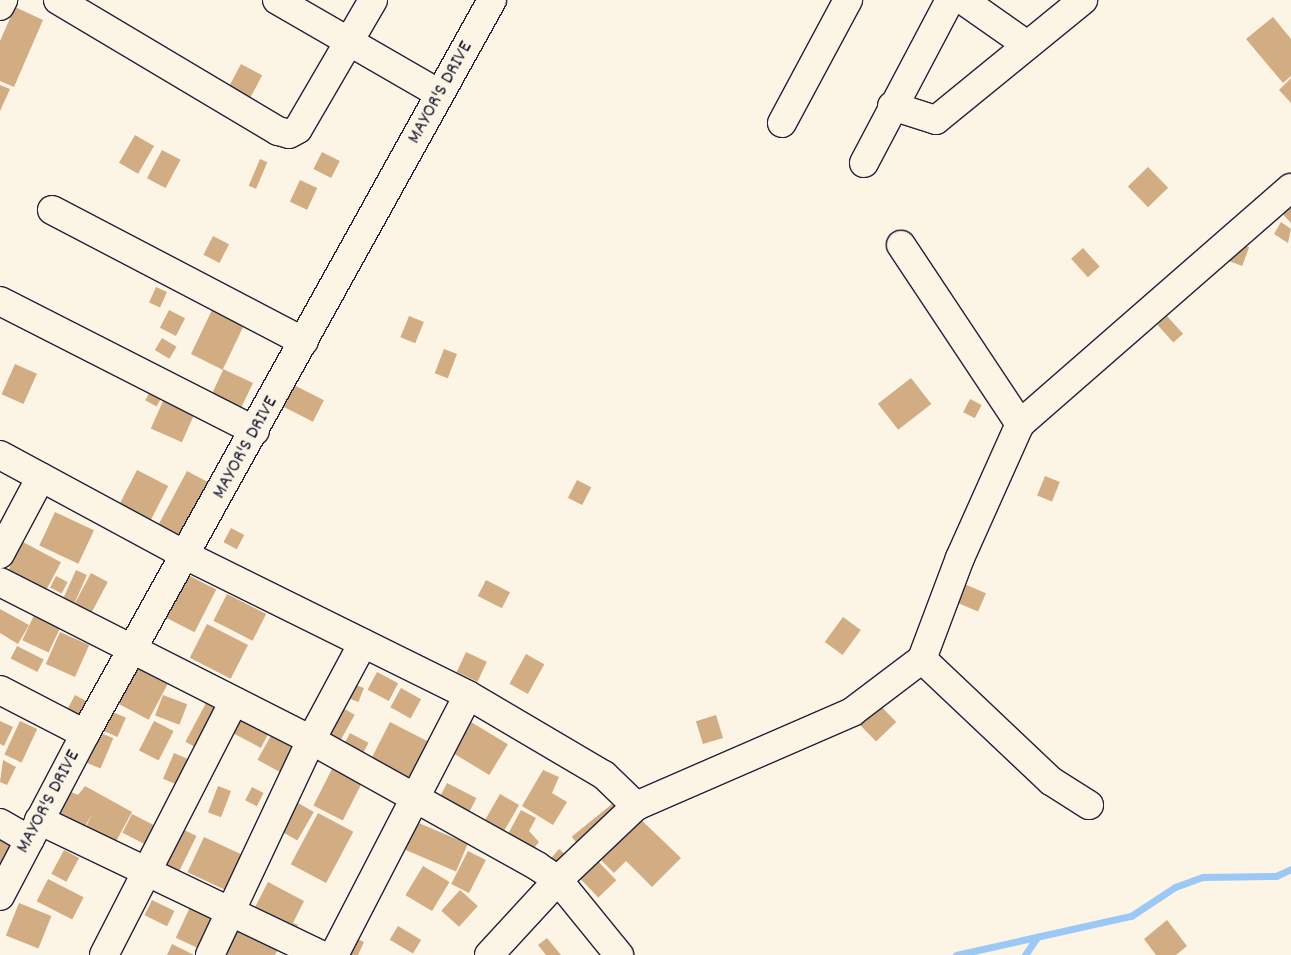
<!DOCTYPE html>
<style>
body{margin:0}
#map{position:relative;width:1291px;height:955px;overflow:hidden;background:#fcf5e5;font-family:Dekko,sans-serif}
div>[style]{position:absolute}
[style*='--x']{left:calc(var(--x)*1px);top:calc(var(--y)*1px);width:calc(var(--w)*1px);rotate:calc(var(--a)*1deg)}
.stream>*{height:7px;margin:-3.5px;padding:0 3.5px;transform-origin:3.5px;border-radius:3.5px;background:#9cc8f6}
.building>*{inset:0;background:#d2ac83;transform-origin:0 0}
.roads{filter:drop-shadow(1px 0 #22223b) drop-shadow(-1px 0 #22223b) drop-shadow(0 1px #22223b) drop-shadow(0 -1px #22223b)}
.minor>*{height:28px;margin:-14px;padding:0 14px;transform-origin:14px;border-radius:14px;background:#fcf5e5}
span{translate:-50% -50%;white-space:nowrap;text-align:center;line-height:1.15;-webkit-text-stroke:4px #fcf5e5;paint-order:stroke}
.street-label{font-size:20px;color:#22223b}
</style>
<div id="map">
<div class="stream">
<i style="--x:956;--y:955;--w:179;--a:-12.6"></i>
<i style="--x:1131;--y:916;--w:53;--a:-33.4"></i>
<i style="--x:1175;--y:887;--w:30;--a:-20"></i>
<i style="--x:1203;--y:877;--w:73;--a:-0.8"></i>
<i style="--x:1276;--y:876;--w:17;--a:-25"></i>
<i style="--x:1025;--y:955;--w:22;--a:-56"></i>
</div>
<div class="building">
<i style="clip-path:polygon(15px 7px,43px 20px,14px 87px,0 81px,0 41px)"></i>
<i style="clip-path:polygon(1273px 17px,1291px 39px,1291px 76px,1283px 83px,1246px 39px)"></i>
<i style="left:241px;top:64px;width:24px;height:29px;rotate:28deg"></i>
<i style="clip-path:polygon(1291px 78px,1291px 103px,1279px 90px)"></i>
<i style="clip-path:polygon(0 85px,10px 89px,0 111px)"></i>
<i style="left:135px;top:135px;width:22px;height:32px;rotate:30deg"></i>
<i style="left:162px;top:150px;width:21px;height:32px;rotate:28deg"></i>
<i style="left:322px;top:152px;width:20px;height:19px;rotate:27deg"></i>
<i style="left:260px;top:159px;width:8px;height:29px;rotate:23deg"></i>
<i style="left:1148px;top:167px;width:29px;height:28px;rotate:46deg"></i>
<i style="left:300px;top:180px;width:19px;height:24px;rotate:25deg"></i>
<i style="clip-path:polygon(1291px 196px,1291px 223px,1277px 208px)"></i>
<i style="clip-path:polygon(1281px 222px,1291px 229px,1288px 243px,1274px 234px)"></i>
<i style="left:213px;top:236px;width:18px;height:21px;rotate:27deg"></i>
<i style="left:1235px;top:242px;width:15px;height:20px;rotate:20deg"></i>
<i style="left:1083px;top:248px;width:25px;height:16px;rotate:48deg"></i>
<i style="left:156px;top:287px;width:12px;height:17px;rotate:24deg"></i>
<i style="clip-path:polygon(213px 308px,245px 323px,223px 369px,253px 383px,239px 412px,210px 398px,223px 370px,191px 354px)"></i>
<i style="left:169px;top:310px;width:18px;height:20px;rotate:27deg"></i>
<i style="left:409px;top:316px;width:16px;height:23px;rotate:22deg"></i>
<i style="left:1167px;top:316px;width:24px;height:13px;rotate:48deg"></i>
<i style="left:162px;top:338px;width:17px;height:14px;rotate:31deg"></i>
<i style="left:444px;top:349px;width:14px;height:26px;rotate:21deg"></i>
<i style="left:15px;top:364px;width:24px;height:33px;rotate:24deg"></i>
<i style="left:911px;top:378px;width:33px;height:42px;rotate:52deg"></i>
<i style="left:290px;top:383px;width:38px;height:24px;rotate:27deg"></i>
<i style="left:152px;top:388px;width:13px;height:14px;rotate:29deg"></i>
<i style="left:970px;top:399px;width:13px;height:15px;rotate:27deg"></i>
<i style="left:163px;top:401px;width:34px;height:30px;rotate:24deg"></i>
<i style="left:137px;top:470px;width:35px;height:38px;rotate:27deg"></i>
<i style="left:187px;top:471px;width:40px;height:60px;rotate:28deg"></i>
<i style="left:1045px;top:476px;width:16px;height:21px;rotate:22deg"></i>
<i style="left:577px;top:480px;width:16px;height:20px;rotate:27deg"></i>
<i style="left:55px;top:512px;width:43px;height:37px;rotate:25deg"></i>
<i style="left:231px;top:528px;width:15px;height:16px;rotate:28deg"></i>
<i style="left:23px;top:542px;width:43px;height:39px;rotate:28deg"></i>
<i style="left:76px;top:570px;width:12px;height:31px;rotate:24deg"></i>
<i style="left:91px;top:573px;width:19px;height:45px;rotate:28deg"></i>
<i style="left:186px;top:574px;width:34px;height:48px;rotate:27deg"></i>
<i style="left:56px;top:576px;width:13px;height:13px;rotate:27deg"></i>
<i style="left:486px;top:580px;width:27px;height:18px;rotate:27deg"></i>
<i style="left:962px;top:583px;width:26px;height:20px;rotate:23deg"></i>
<i style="left:227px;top:594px;width:44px;height:30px;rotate:27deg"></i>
<i style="clip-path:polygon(0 609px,29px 625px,18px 644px,0 633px)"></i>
<i style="left:35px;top:613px;width:29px;height:30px;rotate:25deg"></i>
<i style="left:843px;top:617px;width:22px;height:31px;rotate:36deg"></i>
<i style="left:207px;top:624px;width:46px;height:38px;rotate:27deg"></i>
<i style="left:60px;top:632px;width:32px;height:35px;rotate:24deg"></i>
<i style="left:17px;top:646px;width:30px;height:14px;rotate:27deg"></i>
<i style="left:466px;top:652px;width:23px;height:22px;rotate:25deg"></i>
<i style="left:526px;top:654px;width:21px;height:34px;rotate:29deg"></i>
<i style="left:130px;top:659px;width:45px;height:45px;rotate:28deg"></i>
<i style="left:377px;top:672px;width:24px;height:20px;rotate:28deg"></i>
<i style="left:348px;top:682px;width:17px;height:15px;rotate:21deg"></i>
<i style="left:401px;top:688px;width:23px;height:22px;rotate:29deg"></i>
<i style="left:75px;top:695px;width:15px;height:25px;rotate:28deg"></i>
<i style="left:163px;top:695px;width:26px;height:22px;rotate:21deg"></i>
<i style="left:874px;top:699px;width:32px;height:28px;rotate:46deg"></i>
<i style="left:206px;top:703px;width:21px;height:44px;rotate:28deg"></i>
<i style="left:339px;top:706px;width:18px;height:42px;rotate:29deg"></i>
<i style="left:235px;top:707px;width:42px;height:24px;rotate:28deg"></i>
<i style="left:104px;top:708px;width:24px;height:21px;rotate:24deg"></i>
<i style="left:716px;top:715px;width:24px;height:21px;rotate:73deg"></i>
<i style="clip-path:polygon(0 721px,13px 727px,4px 746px,0 744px)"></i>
<i style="left:20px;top:721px;width:19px;height:37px;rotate:25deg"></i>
<i style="left:154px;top:721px;width:22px;height:33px;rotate:27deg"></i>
<i style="left:390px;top:722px;width:46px;height:46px;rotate:27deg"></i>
<i style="left:471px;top:722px;width:43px;height:36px;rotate:31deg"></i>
<i style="left:94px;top:730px;width:21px;height:33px;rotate:23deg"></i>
<i style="left:274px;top:730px;width:26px;height:34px;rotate:29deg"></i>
<i style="left:350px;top:733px;width:21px;height:23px;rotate:28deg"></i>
<i style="left:174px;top:753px;width:26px;height:28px;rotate:23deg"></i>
<i style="clip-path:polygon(3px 760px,16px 767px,7px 785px,0 782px)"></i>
<i style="left:332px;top:769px;width:33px;height:41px;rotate:27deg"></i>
<i style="clip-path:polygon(543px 770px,559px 777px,552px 793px,567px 802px,553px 825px,522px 806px)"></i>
<i style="left:447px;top:783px;width:33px;height:17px;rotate:27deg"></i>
<i style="clip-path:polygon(85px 786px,132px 812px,114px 845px,85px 829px,92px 814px,83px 830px,47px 813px,59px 787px,78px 795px)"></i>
<i style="left:218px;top:786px;width:14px;height:28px;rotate:21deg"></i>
<i style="left:252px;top:787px;width:13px;height:15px;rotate:27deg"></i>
<i style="left:500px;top:794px;width:22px;height:30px;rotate:30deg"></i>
<i style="left:293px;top:800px;width:24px;height:33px;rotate:30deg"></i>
<i style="left:612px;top:804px;width:13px;height:52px;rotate:51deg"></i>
<i style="clip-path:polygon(521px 810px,536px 818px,529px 831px,539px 842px,525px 859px,502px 845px)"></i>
<i style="left:318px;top:813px;width:40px;height:58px;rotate:28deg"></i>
<i style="clip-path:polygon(634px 813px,681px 858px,652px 887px,626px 861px,614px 873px,594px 853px)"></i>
<i style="left:132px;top:814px;width:38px;height:21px;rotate:27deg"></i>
<i style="left:407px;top:818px;width:66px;height:30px;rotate:23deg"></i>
<i style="left:174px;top:825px;width:25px;height:39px;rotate:26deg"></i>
<i style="left:204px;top:837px;width:44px;height:39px;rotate:25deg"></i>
<i style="clip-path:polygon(0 839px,14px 846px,0 873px)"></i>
<i style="left:559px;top:849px;width:11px;height:16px;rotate:41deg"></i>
<i style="left:64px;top:850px;width:17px;height:27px;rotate:28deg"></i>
<i style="left:468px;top:851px;width:20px;height:37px;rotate:27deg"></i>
<i style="left:592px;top:855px;width:35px;height:25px;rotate:46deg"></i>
<i style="left:423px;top:866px;width:31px;height:34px;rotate:31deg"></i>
<i style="left:48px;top:879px;width:40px;height:25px;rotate:27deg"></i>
<i style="clip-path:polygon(268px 882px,304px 901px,293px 923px,298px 925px,293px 936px,251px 915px)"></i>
<i style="left:460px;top:890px;width:24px;height:28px;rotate:42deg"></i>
<i style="left:152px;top:900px;width:25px;height:17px;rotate:26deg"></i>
<i style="left:19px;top:903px;width:35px;height:35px;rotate:22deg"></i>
<i style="left:191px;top:905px;width:29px;height:36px;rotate:25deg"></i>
<i style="clip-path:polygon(1167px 920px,1187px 946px,1176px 955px,1156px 955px,1144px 939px)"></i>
<i style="clip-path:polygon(231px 923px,279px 947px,275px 955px,214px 955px)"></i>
<i style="left:398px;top:926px;width:27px;height:16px;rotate:31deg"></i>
<i style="clip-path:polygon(353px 937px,364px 942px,358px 955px,344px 955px)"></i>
<i style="clip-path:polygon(547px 938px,561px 955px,546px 955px,538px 945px)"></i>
<i style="clip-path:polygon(172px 944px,194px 955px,167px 955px)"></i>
</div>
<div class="roads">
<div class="minor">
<i style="--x:58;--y:0;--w:256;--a:30.8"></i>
<i style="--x:278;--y:131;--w:11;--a:15"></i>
<i style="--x:289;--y:134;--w:10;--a:-29"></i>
<i style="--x:298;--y:129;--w:149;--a:-59.8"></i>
<i style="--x:277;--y:0;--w:188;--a:30"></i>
<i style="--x:963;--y:0;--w:78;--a:35.1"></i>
<i style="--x:0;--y:6;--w:7;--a:-63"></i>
<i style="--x:892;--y:106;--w:46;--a:17.7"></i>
<i style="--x:936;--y:120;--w:190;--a:-39.2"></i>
<i style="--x:782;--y:123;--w:140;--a:-61.8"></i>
<i style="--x:864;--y:163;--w:184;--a:-62.2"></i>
<i style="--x:52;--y:210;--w:284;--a:27.6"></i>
<i style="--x:901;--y:245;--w:215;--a:56.4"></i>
<i style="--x:0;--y:301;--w:286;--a:27"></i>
<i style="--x:0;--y:455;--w:213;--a:28.4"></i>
<i style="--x:187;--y:556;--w:313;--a:26.3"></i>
<i style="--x:468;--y:695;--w:158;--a:30.5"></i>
<i style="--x:604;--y:775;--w:45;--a:44.1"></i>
<i style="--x:0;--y:554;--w:87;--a:-62"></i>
<i style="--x:0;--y:582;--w:349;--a:26.9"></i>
<i style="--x:311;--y:740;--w:259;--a:29.1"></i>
<i style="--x:537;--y:866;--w:25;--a:34"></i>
<i style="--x:558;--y:880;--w:97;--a:50.9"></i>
<i style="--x:922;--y:659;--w:178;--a:43.4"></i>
<i style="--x:1051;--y:781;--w:45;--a:32.3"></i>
<i style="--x:0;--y:690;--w:96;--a:27.4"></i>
<i style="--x:39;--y:820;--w:313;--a:25.6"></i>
<i style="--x:0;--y:823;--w:34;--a:30"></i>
<i style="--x:0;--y:896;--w:183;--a:-62.3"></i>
<i style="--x:85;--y:734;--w:839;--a:-60.99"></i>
<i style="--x:104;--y:955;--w:285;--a:-62.9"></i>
<i style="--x:210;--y:955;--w:238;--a:-64.8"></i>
<i style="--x:311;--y:740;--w:110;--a:-61.8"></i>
<i style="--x:334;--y:955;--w:292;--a:-62.7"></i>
<i style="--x:489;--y:955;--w:102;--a:-47.4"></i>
<i style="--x:558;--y:880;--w:108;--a:-43.5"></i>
<i style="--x:636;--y:806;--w:236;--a:-23.5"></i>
<i style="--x:852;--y:712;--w:88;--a:-37.1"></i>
<i style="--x:922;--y:659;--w:108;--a:-69.4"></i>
<i style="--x:960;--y:558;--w:147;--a:-65.9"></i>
<i style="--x:1020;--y:424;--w:359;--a:-41.1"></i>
</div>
</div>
<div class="street-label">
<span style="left:441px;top:93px;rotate:-61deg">MAYOR'S DRIVE</span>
<span style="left:246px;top:448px;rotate:-61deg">MAYOR'S DRIVE</span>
<span style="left:49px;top:802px;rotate:-62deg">MAYOR'S DRIVE</span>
</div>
</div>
